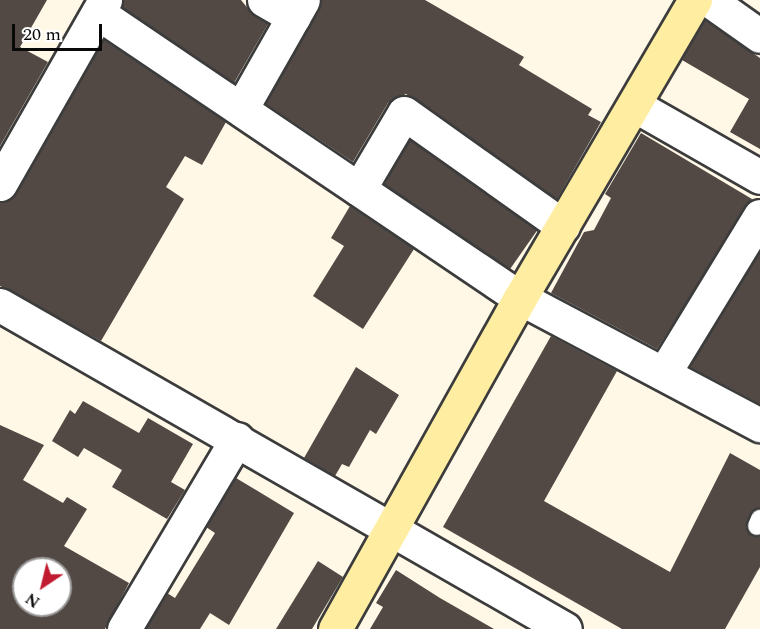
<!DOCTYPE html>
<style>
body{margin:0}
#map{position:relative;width:760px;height:629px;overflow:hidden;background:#fff8e6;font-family:Spectral,serif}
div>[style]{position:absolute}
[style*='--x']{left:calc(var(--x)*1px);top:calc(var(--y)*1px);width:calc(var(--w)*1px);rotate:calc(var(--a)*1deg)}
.building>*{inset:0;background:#524945;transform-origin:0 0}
.roads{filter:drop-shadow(2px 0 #3c3c3c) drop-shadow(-2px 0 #3c3c3c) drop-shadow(0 2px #3c3c3c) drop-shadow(0 -2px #3c3c3c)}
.lane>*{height:18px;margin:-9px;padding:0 9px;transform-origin:9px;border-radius:9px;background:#fff}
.street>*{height:33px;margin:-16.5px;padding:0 16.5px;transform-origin:16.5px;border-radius:16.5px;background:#fff}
.secondary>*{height:33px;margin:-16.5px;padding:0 16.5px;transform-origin:16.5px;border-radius:16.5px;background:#ffeda1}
span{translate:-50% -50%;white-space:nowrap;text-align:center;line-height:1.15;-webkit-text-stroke:6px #fff;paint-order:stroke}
.north{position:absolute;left:12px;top:557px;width:60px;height:60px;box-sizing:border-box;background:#fff;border:2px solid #9d9d9d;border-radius:50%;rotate:215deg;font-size:16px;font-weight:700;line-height:24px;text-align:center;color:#090909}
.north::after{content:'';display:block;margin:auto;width:21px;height:27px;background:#c01b30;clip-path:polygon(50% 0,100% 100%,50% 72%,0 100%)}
.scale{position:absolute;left:12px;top:24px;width:90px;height:27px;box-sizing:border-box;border:3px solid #090909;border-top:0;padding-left:8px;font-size:18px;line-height:21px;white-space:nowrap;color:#090909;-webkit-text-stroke:4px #fff;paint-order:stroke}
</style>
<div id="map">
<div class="building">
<i style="clip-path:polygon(0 0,47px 0,20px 47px,48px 62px,0 146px)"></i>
<i style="clip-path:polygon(124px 0,241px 0,254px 16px,268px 24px,234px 83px,122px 7px)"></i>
<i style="clip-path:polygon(322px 0,425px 0,524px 57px,519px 65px,592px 109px,588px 115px,601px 122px,557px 199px,406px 94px,388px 103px,353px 162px,266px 104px)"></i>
<i style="clip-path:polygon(705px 20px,760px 58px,760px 149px,730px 132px,749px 99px,682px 60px)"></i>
<i style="clip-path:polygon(104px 40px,226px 122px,202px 165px,185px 156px,166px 187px,184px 199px,101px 341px,0 286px,0 203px,16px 193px)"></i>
<i style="clip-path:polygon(641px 133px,752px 199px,657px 349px,551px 293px,584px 232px,594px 230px,611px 198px,605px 194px)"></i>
<i style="left:410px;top:140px;width:156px;height:51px;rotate:35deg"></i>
<i style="clip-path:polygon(350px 206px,414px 249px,363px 329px,313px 296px,344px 246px,331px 238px)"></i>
<i style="clip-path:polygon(760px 252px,760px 404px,690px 367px)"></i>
<i style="clip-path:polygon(551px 336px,617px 371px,544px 501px,670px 572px,730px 453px,760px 470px,760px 508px,750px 514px,746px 527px,752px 536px,760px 537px,760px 567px,725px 629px,622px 629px,443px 527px)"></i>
<i style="clip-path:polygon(356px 367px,399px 395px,376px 434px,370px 430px,349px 467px,342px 464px,335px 476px,304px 458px)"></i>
<i style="clip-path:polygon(83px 401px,139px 433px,148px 418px,193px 444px,171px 482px,185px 490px,167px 519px,112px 487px,122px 470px,84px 448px,78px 457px,52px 441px,70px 410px,75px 414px)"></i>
<i style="clip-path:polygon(evenodd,0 425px,44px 445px,23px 480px,63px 503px,67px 497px,87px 509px,64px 546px,129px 583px,105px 629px,0 629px,0 425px,24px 569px,60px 569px,60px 605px,24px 605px,24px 569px)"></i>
<i style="clip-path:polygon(236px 478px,294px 513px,229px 625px,210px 613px,200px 629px,146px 629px,167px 593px,175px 598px,215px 533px,206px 527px)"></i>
<i style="clip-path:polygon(318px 561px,343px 577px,312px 629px,276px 629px)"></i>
<i style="clip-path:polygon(396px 570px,440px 598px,494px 629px,370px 629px,383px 607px,376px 603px)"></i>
</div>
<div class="roads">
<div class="lane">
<i style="--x:757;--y:526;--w:8;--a:-67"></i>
</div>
<div class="street">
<i style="--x:264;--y:0;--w:34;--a:30"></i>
<i style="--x:709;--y:0;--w:62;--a:35.2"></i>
<i style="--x:98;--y:13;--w:509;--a:34.03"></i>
<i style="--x:520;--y:298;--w:272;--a:27.9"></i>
<i style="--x:634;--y:105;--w:145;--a:29.7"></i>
<i style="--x:241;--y:109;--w:125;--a:-60.4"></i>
<i style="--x:0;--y:184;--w:212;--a:-60.3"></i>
<i style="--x:359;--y:189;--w:88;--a:-59.4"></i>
<i style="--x:404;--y:113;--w:195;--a:35.4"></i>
<i style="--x:0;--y:305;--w:651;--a:29.83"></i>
<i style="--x:664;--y:373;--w:184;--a:-58.6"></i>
<i style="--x:124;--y:629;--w:221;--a:-59.3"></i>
</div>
<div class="secondary">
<i style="--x:335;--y:629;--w:379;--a:-60.8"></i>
<i style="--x:520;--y:298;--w:346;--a:-59.6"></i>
</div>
</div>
<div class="north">N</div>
<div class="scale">20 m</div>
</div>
